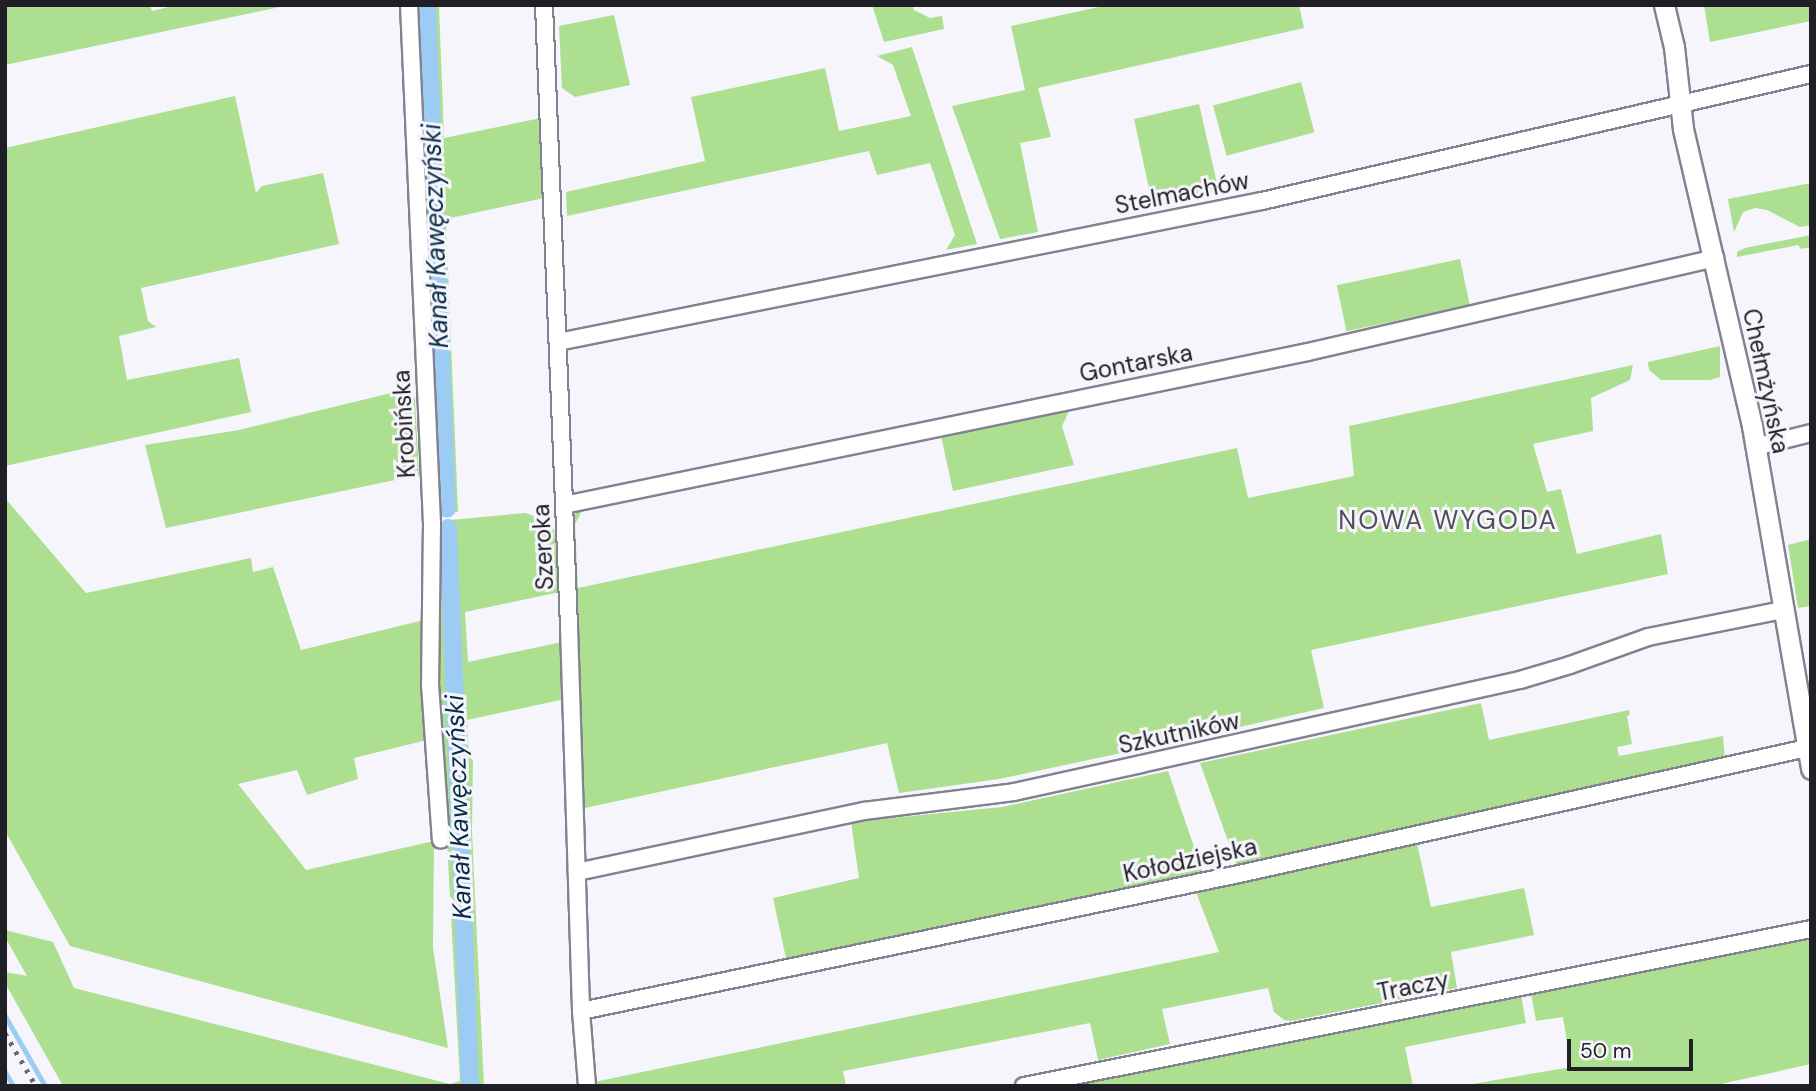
<!DOCTYPE html>
<meta charset="utf-8">
<style>
body{margin:0}
#map{position:relative;width:1816px;height:1091px;overflow:hidden;background:#f7f5fc;font-family:"DM Sans",sans-serif}
div>[style]{position:absolute}
[style*='--x']{left:calc(var(--x)*1px);top:calc(var(--y)*1px);width:calc(var(--w)*1px);rotate:calc(var(--a)*1deg)}
.green>*{inset:0;background:#acdf90;transform-origin:0 0}
.stream>*{height:5px;margin:-2.5px;padding:0 2.5px;transform-origin:2.5px;border-radius:2.5px;background:#9cccf4}
.canal>*{height:18px;margin:-9px;padding:0 9px;transform-origin:9px;border-radius:9px;background:#9cccf4}
.roads{filter:drop-shadow(2px 0 #848190) drop-shadow(-2px 0 #848190) drop-shadow(0 2px #848190) drop-shadow(0 -2px #848190)}
.minor>*{height:16px;margin:-8px;padding:0 8px;transform-origin:8px;border-radius:8px;background:#fff}
.tertiary>*{height:19px;margin:-9.5px;padding:0 9.5px;transform-origin:9.5px;border-radius:9.5px;background:#fff}
.rail>*{height:5px;margin-top:-2.5px;transform-origin:0;background:repeating-linear-gradient(90deg,#6c6b71 0 3.5px,transparent 0 10.5px)}
span{translate:-50% -50%;white-space:nowrap;text-align:center;line-height:1.15;-webkit-text-stroke:6px #f7f5fc;paint-order:stroke}
.street-label{font-size:24px;color:#201f25}
.water-label{font-size:26px;color:#072d47;font-style:italic}
.neighbourhood-label{font-size:26px;color:#514d5c;letter-spacing:2px}
.frame{position:absolute;inset:0;border:7px solid #201f25;pointer-events:none}
.scale{position:absolute;left:1567px;top:1039px;width:126px;height:32px;box-sizing:border-box;border:4px solid #201f25;border-top:0;padding-left:9px;font-size:21px;line-height:24px;white-space:nowrap;color:#201f25;-webkit-text-stroke:5px #f7f5fc;paint-order:stroke}
</style>
<div id="map">
<div class="green">
<i style="clip-path:polygon(5px 5px,150px 5px,152px 11px,177px 5px,289px 5px,5px 65px)"></i>
<i style="clip-path:polygon(415px 5px,439px 5px,444px 138px,541px 118px,544px 198px,446px 219px,458px 512px,442px 512px,438px 502px)"></i>
<i style="clip-path:polygon(872px 5px,912px 5px,914px 10px,930px 18px,942px 16px,944px 29px,884px 42px)"></i>
<i style="clip-path:polygon(1108px 5px,1299px 5px,1304px 28px,1038px 88px,1051px 137px,1020px 143px,1038px 232px,1000px 239px,952px 106px,1025px 90px,1011px 26px)"></i>
<i style="clip-path:polygon(1704px 5px,1811px 5px,1811px 21px,1710px 42px)"></i>
<i style="clip-path:polygon(614px 15px,630px 85px,575px 97px,562px 88px,559px 26px)"></i>
<i style="clip-path:polygon(912px 47px,977px 244px,946px 250px,955px 235px,930px 163px,877px 175px,869px 151px,567px 216px,566px 192px,705px 161px,691px 97px,825px 68px,839px 131px,911px 116px,893px 65px,877px 56px)"></i>
<i style="left:1301px;top:82px;width:52px;height:91px;rotate:75deg"></i>
<i style="clip-path:polygon(235px 96px,256px 193px,262px 186px,323px 173px,339px 244px,141px 288px,148px 321px,156px 327px,119px 336px,127px 380px,239px 358px,251px 412px,5px 466px,5px 148px)"></i>
<i style="clip-path:polygon(1199px 104px,1217px 183px,1210px 195px,1153px 207px,1134px 119px)"></i>
<i style="clip-path:polygon(1811px 183px,1811px 225px,1800px 227px,1767px 210px,1755px 208px,1743px 212px,1734px 232px,1728px 199px)"></i>
<i style="clip-path:polygon(1811px 235px,1811px 247px,1801px 249px,1798px 245px,1737px 257px,1737px 252px,1745px 248px)"></i>
<i style="left:1460px;top:259px;width:47px;height:126px;rotate:78deg"></i>
<i style="clip-path:polygon(1720px 346px,1720px 377px,1710px 380px,1661px 380px,1649px 370px,1648px 362px)"></i>
<i style="clip-path:polygon(1633px 365px,1630px 380px,1591px 398px,1593px 431px,1533px 444px,1547px 492px,1561px 489px,1577px 554px,1661px 534px,1668px 574px,1311px 650px,1324px 708px,1187px 739px,999px 779px,899px 793px,887px 743px,580px 809px,571px 520px,577px 512px,582px 511px,575px 524px,578px 588px,1237px 448px,1248px 498px,1354px 476px,1349px 426px)"></i>
<i style="clip-path:polygon(391px 393px,404px 393px,415px 398px,419px 475px,166px 528px,145px 445px,239px 430px)"></i>
<i style="clip-path:polygon(1070px 409px,1062px 426px,1074px 465px,953px 491px,941px 436px)"></i>
<i style="clip-path:polygon(5px 498px,86px 593px,251px 558px,253px 572px,273px 567px,301px 650px,424px 620px,421px 651px,427px 740px,354px 758px,358px 779px,307px 795px,297px 770px,238px 784px,306px 870px,434px 841px,433px 948px,448px 1048px,70px 946px,5px 831px)"></i>
<i style="clip-path:polygon(525px 513px,547px 520px,554px 529px,560px 592px,465px 612px,468px 662px,562px 642px,565px 699px,467px 720px,469px 755px,473px 756px,472px 832px,484px 1086px,63px 1086px,5px 983px,5px 972px,27px 976px,5px 937px,5px 930px,53px 942px,74px 988px,450px 1084px,460px 1081px,438px 676px,440px 633px,436px 525px,450px 520px)"></i>
<i style="clip-path:polygon(1811px 539px,1811px 606px,1798px 608px,1788px 545px)"></i>
<i style="clip-path:polygon(1481px 703px,1489px 740px,1629px 710px,1630px 715px,1627px 716px,1632px 744px,1617px 747px,1619px 756px,1723px 736px,1725px 762px,1238px 869px,1200px 763px)"></i>
<i style="clip-path:polygon(1168px 771px,1204px 876px,787px 963px,773px 898px,859px 878px,851px 822px,1002px 807px)"></i>
<i style="clip-path:polygon(1416px 839px,1431px 907px,1524px 888px,1534px 935px,1451px 952px,1457px 988px,1291px 1021px,1284px 1020px,1274px 1012px,1268px 988px,1162px 1009px,1170px 1044px,1098px 1060px,1090px 1023px,843px 1071px,846px 1086px,597px 1086px,594px 1082px,1219px 952px,1194px 887px)"></i>
<i style="clip-path:polygon(1811px 939px,1811px 1064px,1712px 1086px,1461px 1086px,1571px 1067px,1563px 1017px,1536px 1021px,1531px 994px)"></i>
<i style="clip-path:polygon(1521px 995px,1526px 1023px,1405px 1047px,1413px 1086px,1070px 1086px)"></i>
</div>
<div class="stream">
<i style="--x:5;--y:1016;--w:81;--a:60.3"></i>
<i style="--x:5;--y:1072;--w:16;--a:60"></i>
</div>
<div class="canal">
<i style="--x:427;--y:5;--w:504;--a:87.73"></i>
<i style="--x:448;--y:528;--w:558;--a:87.74"></i>
</div>
<div class="roads">
<div class="minor">
<i style="--x:409;--y:5;--w:520;--a:87.46"></i>
<i style="--x:432;--y:524;--w:160;--a:90.7"></i>
<i style="--x:430;--y:684;--w:156;--a:86"></i>
<i style="--x:544;--y:5;--w:623;--a:87.7"></i>
<i style="--x:569;--y:627;--w:384;--a:88.2"></i>
<i style="--x:581;--y:1011;--w:75;--a:85.4"></i>
<i style="--x:558;--y:342;--w:718;--a:-11.33"></i>
<i style="--x:1262;--y:201;--w:563;--a:-13.03"></i>
<i style="--x:1755;--y:447;--w:58;--a:-14"></i>
<i style="--x:564;--y:505;--w:760;--a:-11.62"></i>
<i style="--x:1308;--y:352;--w:418;--a:-13"></i>
<i style="--x:577;--y:872;--w:293;--a:-12"></i>
<i style="--x:864;--y:811;--w:151;--a:-7.2"></i>
<i style="--x:1014;--y:792;--w:130;--a:-12.4"></i>
<i style="--x:1141;--y:764;--w:388;--a:-12.5"></i>
<i style="--x:1520;--y:680;--w:52;--a:-16.7"></i>
<i style="--x:1570;--y:665;--w:83;--a:-19.7"></i>
<i style="--x:1648;--y:637;--w:138;--a:-11.3"></i>
<i style="--x:581;--y:1011;--w:672;--a:-11.76"></i>
<i style="--x:1239;--y:874;--w:582;--a:-12.51"></i>
<i style="--x:1024;--y:1086;--w:803;--a:-11.28"></i>
</div>
<div class="tertiary">
<i style="--x:1664;--y:5;--w:43;--a:76.6"></i>
<i style="--x:1674;--y:47;--w:82;--a:83.7"></i>
<i style="--x:1683;--y:129;--w:305;--a:76.9"></i>
<i style="--x:1752;--y:426;--w:348;--a:80.2"></i>
</div>
</div>
<div class="rail">
<i style="--x:5;--y:1033;--w:61;--a:59.7"></i>
</div>
<div class="street-label">
<span style="left:1182px;top:193px;rotate:-11deg">Stelmachów</span>
<span style="left:1136px;top:363px;rotate:-11deg">Gontarska</span>
<span style="left:1766px;top:381px;rotate:78deg">Chełmżyńska</span>
<span style="left:404px;top:424px;rotate:-93deg">Krobińska</span>
<span style="left:543px;top:547px;rotate:-93deg">Szeroka</span>
<span style="left:1179px;top:733px;rotate:-12deg">Szkutników</span>
<span style="left:1190px;top:860px;rotate:-12deg">Kołodziejska</span>
<span style="left:1413px;top:986px;rotate:-11deg">Traczy</span>
</div>
<div class="water-label">
<span style="left:436px;top:236px;rotate:-92deg">Kanał Kawęczyński</span>
<span style="left:459px;top:807px;rotate:-92deg">Kanał Kawęczyński</span>
</div>
<div class="neighbourhood-label">
<span style="left:1448px;top:521px">NOWA WYGODA</span>
</div>
<div class="frame"></div>
<div class="scale">50 m</div>
</div>
